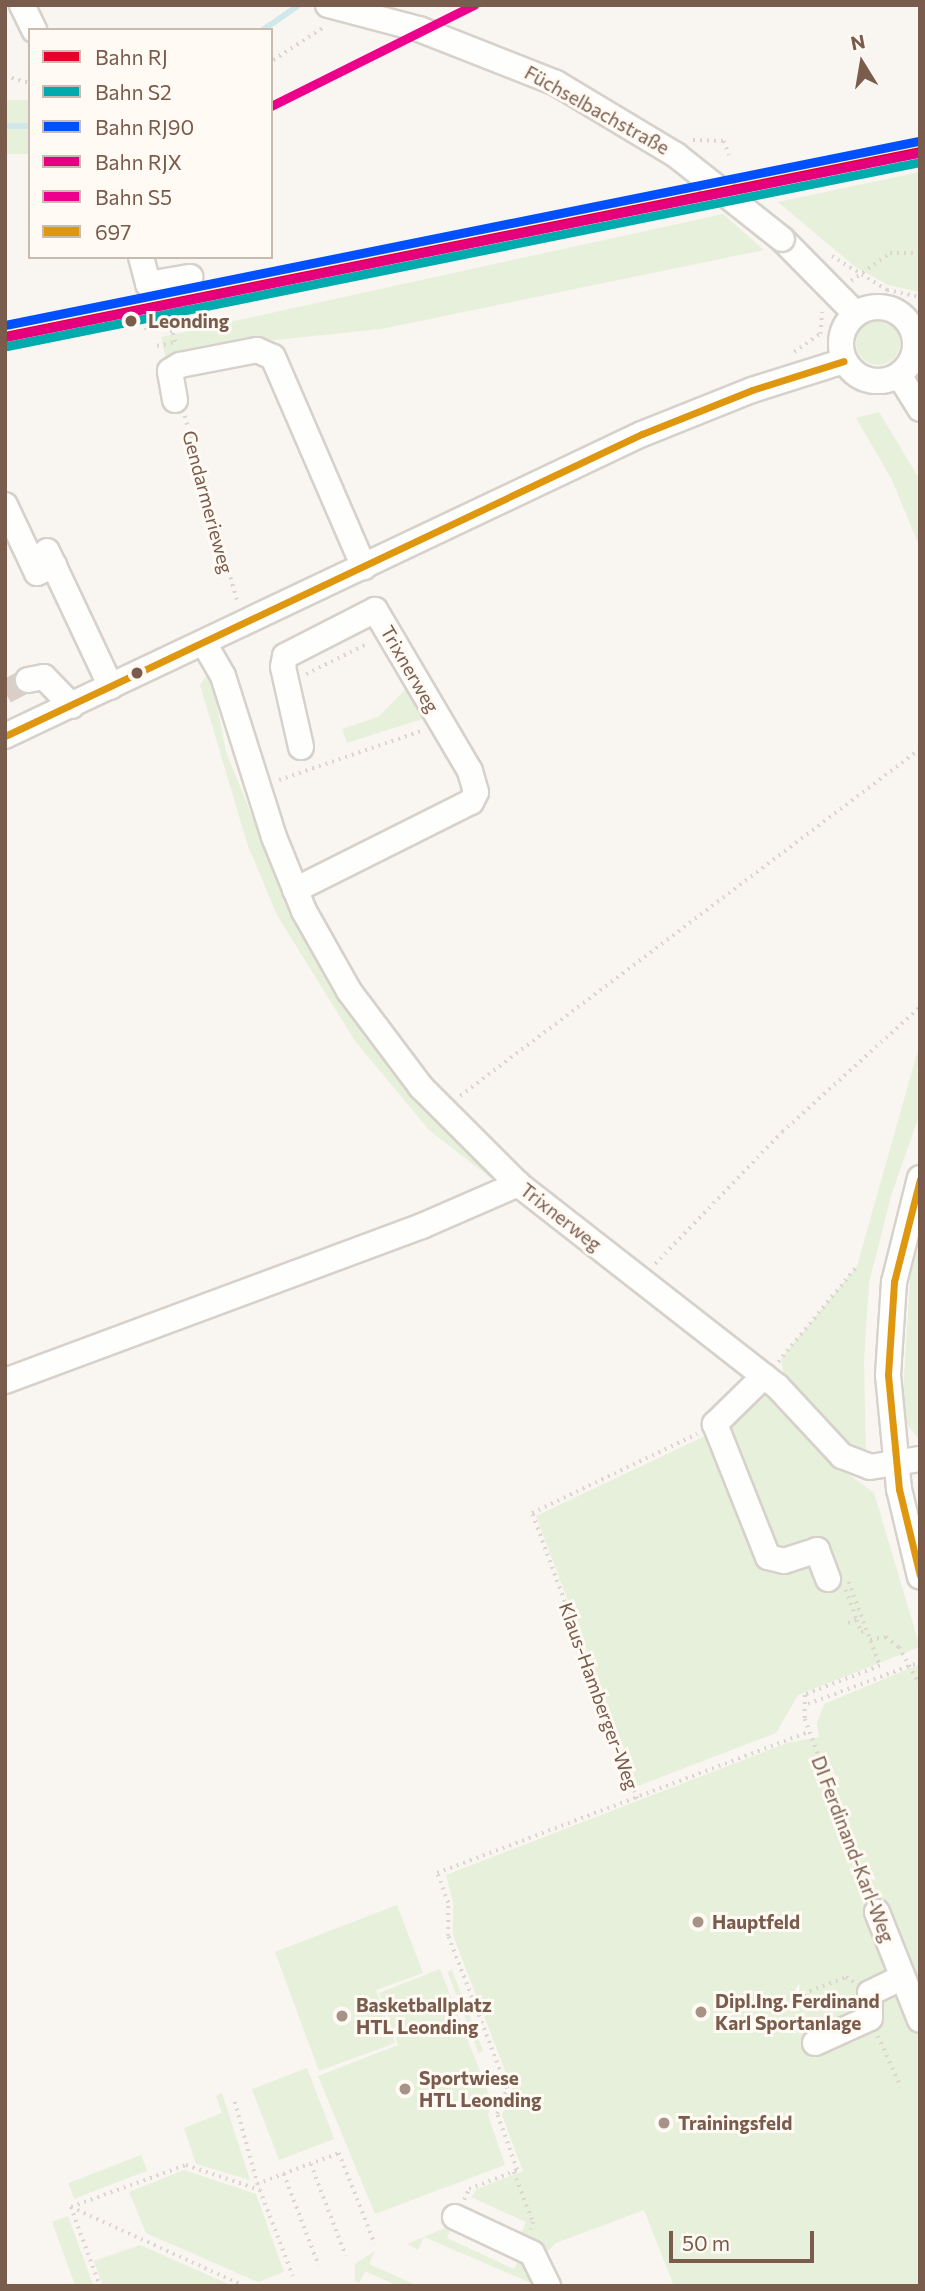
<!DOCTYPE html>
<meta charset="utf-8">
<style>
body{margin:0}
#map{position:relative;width:925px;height:2291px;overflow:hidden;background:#f9f5f0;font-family:Commissioner,sans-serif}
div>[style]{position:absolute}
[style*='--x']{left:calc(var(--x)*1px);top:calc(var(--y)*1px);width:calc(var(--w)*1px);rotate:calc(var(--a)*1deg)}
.green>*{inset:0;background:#e7f0db;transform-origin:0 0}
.round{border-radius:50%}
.stream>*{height:6px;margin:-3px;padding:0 3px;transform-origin:3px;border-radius:3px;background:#d0e8ea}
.minor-tunnel>*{height:24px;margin-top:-12px;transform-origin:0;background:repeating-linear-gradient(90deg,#d9cfc7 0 24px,transparent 0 36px)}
.path>*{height:3.5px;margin-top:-1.75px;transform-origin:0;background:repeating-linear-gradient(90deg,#dcd5d0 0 2px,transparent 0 7px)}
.roads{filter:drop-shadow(2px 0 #d7d1cb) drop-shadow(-2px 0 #d7d1cb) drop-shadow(0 2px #d7d1cb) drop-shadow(0 -2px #d7d1cb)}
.minor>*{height:24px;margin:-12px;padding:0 12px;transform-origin:12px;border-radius:12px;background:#fefefd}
.minor>.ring{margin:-12px;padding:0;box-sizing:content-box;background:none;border:24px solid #fefefd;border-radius:50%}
.path-bridge>*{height:3.5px;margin-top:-1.75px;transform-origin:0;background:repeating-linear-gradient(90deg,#dcd5d0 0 2px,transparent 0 7px)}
.bridges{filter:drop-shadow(2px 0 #d7d1cb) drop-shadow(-2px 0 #d7d1cb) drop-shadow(0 2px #d7d1cb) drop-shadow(0 -2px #d7d1cb)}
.minor-bridge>*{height:24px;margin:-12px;padding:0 12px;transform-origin:12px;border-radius:12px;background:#fefefd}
.bus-1>*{height:7px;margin:-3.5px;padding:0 3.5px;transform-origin:3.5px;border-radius:3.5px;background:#de970f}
.rail-1>*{height:9px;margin:-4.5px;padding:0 4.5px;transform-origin:4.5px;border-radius:4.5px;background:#e4002b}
.rail-2>*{height:9px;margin:-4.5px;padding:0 4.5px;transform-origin:4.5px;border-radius:4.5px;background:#00aaad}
.rail-3>*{height:9px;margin:-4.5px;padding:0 4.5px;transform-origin:4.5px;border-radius:4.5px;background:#0050ff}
.rail-4>*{height:9px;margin:-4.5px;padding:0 4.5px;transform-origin:4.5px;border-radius:4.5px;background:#e5007d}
.rail-5>*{height:9px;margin:-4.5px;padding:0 4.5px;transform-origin:4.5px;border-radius:4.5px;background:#ec008c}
.dots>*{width:19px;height:19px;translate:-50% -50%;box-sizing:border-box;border:4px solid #fffaf3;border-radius:50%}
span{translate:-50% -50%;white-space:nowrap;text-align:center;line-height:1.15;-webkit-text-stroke:6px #fffaf3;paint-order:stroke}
.street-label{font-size:19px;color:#7a5c4d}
.stop-label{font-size:19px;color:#7a5c4d;font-weight:700}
.left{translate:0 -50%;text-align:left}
.poi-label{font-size:19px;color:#7a5c4d;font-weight:700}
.frame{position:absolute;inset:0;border:7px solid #7a5c4d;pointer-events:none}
.legend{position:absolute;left:28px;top:28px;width:245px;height:231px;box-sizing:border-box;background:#fffaf3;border:2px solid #cabbb1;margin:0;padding:9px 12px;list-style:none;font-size:21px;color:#7a5c4d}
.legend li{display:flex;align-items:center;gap:14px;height:35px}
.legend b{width:35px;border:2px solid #cabbb1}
.north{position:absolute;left:827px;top:28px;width:70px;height:70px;-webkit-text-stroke:5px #fffaf3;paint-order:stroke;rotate:349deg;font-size:19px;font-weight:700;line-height:28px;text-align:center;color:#7a5c4d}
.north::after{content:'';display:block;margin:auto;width:24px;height:32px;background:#7a5c4d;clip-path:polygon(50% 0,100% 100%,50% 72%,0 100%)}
.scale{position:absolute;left:669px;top:2231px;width:145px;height:32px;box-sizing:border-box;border:4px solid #7a5c4d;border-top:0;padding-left:9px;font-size:21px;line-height:24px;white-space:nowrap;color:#7a5c4d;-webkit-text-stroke:5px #fffaf3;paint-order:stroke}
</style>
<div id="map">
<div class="green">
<i style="left:30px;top:100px;width:54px;height:25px;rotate:90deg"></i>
<i style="clip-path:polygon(920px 172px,920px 292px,888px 285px,854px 266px,778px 202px)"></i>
<i style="clip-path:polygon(723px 214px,764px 250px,381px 329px,256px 342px,174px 360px,166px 359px,161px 337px)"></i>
<i class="round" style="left:856px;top:321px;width:44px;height:44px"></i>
<i style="clip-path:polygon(879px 412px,920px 480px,920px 548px,892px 480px,856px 418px)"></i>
<i style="clip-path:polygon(206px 676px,214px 690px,226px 752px,283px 892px,363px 1029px,644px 1297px,429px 1130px,355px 1041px,277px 915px,248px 846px,200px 685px)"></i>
<i style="clip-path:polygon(407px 688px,425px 718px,347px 743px,342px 729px,378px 717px)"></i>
<i style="clip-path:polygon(920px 1043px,920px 1113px,891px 1196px,869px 1283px,864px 1361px,866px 1452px,858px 1453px,833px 1437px,784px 1375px,781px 1359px,857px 1266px)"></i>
<i style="clip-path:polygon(920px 1227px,920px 1440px,906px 1423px,903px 1395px,910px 1278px)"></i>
<i style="clip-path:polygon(767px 1392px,827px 1458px,874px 1493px,920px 1647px,798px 1695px,776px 1733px,638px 1786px,536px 1516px,726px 1426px)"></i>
<i style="clip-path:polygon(920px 1664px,920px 2286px,674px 2286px,644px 2210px,556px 2243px,544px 2255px,520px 2236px,526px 2222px,471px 2197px,477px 2189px,523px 2171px,502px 2115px,512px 2089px,453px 1935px,453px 1902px,446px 1875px,787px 1743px,819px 1737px,817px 1723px,824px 1704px)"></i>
<i style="clip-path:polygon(397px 1905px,423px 1973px,376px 1990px,395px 2043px,319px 2071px,275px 1952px)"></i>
<i style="clip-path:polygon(440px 1969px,492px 2102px,488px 2115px,505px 2165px,375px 2214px,318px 2076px,398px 2045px,379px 1993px)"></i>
<i style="left:452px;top:1970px;width:87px;height:5px;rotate:69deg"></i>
<i style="left:307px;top:2068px;width:76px;height:59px;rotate:69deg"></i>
<i style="clip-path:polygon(222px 2093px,250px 2180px,196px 2164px,184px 2128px,222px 2113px,216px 2096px)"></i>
<i style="left:141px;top:2155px;width:17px;height:78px;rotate:69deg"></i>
<i style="clip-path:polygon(184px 2170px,256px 2194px,284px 2272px,258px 2282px,146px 2233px,129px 2192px)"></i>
<i style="left:68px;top:2216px;width:75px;height:17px;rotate:70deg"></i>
<i style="clip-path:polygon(452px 2225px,447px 2238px,514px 2269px,520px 2256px,538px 2286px,424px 2237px,418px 2250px,407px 2244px)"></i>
<i style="clip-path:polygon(140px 2245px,233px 2286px,103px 2286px,94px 2261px)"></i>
<i style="clip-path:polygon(375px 2251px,369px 2264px,418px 2286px,398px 2286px,365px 2271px,359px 2283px,355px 2281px,355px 2264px)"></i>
</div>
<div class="stream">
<i style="--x:263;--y:30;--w:44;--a:-34.8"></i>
<i style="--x:5;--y:126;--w:25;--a:0"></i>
</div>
<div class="minor-tunnel">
<i style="--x:5;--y:692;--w:26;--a:-28"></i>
</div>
<div class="path">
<i style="--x:273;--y:60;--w:61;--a:-32.9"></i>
<i style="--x:5;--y:76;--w:26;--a:16"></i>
<i style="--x:693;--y:140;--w:31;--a:2"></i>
<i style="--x:724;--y:141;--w:15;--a:70"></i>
<i style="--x:832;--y:256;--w:65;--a:31.7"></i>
<i style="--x:887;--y:290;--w:34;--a:12"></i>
<i style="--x:851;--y:281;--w:48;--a:-35.7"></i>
<i style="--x:890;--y:253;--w:30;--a:0"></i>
<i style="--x:146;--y:328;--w:3;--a:72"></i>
<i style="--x:157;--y:346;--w:18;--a:-13"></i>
<i style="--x:175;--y:342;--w:11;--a:-105"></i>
<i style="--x:172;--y:331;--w:7;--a:164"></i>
<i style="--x:794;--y:352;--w:32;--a:-35"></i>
<i style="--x:820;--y:334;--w:22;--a:-85"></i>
<i style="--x:185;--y:416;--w:194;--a:74.2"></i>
<i style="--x:306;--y:674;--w:70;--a:-26.2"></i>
<i style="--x:279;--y:780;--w:150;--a:-19"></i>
<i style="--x:460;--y:1096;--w:576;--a:-37.03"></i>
<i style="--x:655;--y:1264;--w:183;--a:-46.1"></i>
<i style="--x:782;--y:1132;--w:186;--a:-42.2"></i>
<i style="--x:778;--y:1362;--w:124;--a:-50.5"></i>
<i style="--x:849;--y:1582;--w:90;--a:69.7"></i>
<i style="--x:880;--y:1666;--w:80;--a:158.9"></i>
<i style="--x:805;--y:1695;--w:24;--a:90"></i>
<i style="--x:805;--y:1719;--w:187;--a:69.6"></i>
<i style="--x:846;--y:1590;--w:32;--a:70"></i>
<i style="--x:848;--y:1623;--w:9;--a:-18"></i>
<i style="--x:857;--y:1620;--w:13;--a:72"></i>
<i style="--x:861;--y:1632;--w:6;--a:-18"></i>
<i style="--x:870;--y:1640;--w:16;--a:-11"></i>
<i style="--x:886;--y:1637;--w:16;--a:38"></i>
<i style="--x:899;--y:1647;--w:43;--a:61.1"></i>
<i style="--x:637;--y:1799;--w:305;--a:-110.2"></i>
<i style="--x:532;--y:1513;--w:183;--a:-25.6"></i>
<i style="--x:764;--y:2009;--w:88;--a:-21.3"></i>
<i style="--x:846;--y:1977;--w:9;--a:32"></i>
<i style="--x:878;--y:2036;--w:56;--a:65.7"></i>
<i style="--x:235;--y:2102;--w:86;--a:74.5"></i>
<i style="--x:311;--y:2164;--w:98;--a:69.2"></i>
<i style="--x:514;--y:2172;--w:53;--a:69.2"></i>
<i style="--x:533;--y:2222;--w:8;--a:104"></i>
<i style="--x:284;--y:2174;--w:98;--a:69.2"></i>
<i style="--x:257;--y:2184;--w:88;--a:-20.7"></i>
<i style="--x:339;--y:2153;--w:98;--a:68.4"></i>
<i style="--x:464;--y:2200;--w:12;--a:-66"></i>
<i style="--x:469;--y:2189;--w:52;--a:-21.6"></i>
<i style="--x:517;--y:2170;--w:59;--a:-109.7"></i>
<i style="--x:497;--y:2114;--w:27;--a:-68"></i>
<i style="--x:507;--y:2089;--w:164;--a:-111.1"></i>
<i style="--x:448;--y:1936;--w:33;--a:-90"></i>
<i style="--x:448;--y:1903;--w:32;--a:-110"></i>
<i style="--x:437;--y:1873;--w:398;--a:-20.8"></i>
<i style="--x:71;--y:2207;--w:122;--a:-20.1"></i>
<i style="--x:186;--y:2165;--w:78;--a:18.7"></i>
<i style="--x:260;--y:2190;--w:92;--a:69"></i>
<i style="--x:71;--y:2207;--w:190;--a:24.5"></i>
<i style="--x:71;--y:2207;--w:84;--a:69.8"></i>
</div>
<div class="roads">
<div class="minor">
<i style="--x:22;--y:5;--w:28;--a:64"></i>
<i style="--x:782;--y:239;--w:105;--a:45.4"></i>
<i style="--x:141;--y:257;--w:28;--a:75"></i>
<i style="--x:148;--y:284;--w:43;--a:-9.5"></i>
<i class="ring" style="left:841px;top:307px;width:50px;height:50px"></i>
<i style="--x:899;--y:375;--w:40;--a:58"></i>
<i style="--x:175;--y:400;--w:29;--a:-100"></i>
<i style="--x:170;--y:371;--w:12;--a:-31"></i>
<i style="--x:180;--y:365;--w:78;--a:-11"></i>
<i style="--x:257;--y:350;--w:17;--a:24"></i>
<i style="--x:273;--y:357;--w:229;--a:66.6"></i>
<i style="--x:5;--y:505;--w:75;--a:64.8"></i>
<i style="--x:37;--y:573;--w:19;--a:-25"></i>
<i style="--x:47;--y:551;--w:150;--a:64.8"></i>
<i style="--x:204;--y:643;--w:38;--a:60"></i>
<i style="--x:223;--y:676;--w:169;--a:72.4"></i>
<i style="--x:274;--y:837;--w:80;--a:67.9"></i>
<i style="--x:304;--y:911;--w:92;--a:60.6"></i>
<i style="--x:349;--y:991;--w:120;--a:53.1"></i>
<i style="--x:421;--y:1087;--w:137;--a:45"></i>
<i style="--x:518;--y:1184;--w:328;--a:38"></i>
<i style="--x:777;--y:1386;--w:96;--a:47.1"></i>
<i style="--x:842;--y:1456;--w:30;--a:21"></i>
<i style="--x:870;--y:1467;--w:51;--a:-9.1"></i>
<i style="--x:28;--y:680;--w:16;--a:-11"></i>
<i style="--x:44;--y:677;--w:40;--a:46"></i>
<i style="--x:5;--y:736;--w:705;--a:-25.37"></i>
<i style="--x:642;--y:434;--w:118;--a:-21.8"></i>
<i style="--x:752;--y:390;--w:96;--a:-17.5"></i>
<i style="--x:295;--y:890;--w:197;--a:-26.6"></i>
<i style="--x:471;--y:802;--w:11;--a:-63"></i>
<i style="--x:476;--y:792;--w:22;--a:-106"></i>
<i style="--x:470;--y:771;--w:187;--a:-120.5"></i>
<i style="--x:375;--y:610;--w:101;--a:152.9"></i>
<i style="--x:285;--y:656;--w:11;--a:100"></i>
<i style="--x:283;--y:667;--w:82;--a:77.3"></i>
<i style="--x:920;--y:1178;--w:107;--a:104"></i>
<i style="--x:894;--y:1282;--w:93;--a:93.7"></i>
<i style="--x:888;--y:1375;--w:115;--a:84.5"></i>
<i style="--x:899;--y:1489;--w:90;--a:76.6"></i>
<i style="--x:764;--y:1376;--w:69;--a:135.6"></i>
<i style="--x:715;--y:1424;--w:143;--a:68.3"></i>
<i style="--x:768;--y:1557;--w:16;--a:14"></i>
<i style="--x:784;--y:1561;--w:35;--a:-18"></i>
<i style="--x:817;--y:1550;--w:31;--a:69"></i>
<i style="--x:5;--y:1381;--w:445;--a:-20.4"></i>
<i style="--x:422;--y:1226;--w:105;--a:-23.6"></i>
<i style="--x:877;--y:1912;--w:116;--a:68.3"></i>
<i style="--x:815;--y:2043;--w:60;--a:-24.4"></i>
<i style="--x:870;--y:2018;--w:25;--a:-90"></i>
<i style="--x:870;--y:1993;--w:34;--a:-26"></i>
<i style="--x:455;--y:2217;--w:85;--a:25.1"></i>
<i style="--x:532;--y:2253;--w:37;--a:64"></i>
</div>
</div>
<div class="path-bridge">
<i style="--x:808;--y:1704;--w:120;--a:-20.6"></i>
</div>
<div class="bridges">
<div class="minor-bridge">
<i style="--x:328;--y:5;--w:94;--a:14.8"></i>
<i style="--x:419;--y:29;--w:147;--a:21.5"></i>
<i style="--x:556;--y:83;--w:140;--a:31"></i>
<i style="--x:676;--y:155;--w:135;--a:38.4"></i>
</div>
</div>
<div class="bus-1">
<i style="--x:5;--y:736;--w:705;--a:-25.37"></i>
<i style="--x:642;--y:434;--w:118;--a:-21.8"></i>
<i style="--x:752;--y:390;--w:96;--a:-17.5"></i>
<i style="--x:920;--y:1179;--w:106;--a:104.2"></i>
<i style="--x:894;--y:1282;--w:93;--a:93.7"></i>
<i style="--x:888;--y:1375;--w:115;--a:84.5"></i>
<i style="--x:899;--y:1489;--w:89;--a:76.4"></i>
</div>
<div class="rail-1">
<i style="--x:5;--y:336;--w:934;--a:-11.43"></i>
</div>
<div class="rail-2">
<i style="--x:7;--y:346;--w:931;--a:-11.39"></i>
</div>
<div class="rail-3">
<i style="--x:5;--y:325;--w:931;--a:-11.39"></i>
</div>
<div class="rail-4">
<i style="--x:5;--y:337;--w:931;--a:-11.39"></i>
</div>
<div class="rail-5">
<i style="--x:271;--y:106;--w:227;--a:-26.5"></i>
</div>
<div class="dots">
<i style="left:131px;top:321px;background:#7a5c4d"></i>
<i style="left:137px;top:673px;background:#7a5c4d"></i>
<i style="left:698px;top:1922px;background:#a69286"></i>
<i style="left:701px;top:2012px;background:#a69286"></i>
<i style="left:342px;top:2016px;background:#a69286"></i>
<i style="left:405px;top:2089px;background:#a69286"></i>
<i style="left:664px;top:2123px;background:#a69286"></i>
</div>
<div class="street-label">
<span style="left:597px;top:110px;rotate:29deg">Füchselbachstraße</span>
<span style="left:208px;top:502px;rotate:75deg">Gendarmerieweg</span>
<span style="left:410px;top:669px;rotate:60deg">Trixnerweg</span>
<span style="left:561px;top:1217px;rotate:38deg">Trixnerweg</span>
<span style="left:599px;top:1696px;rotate:70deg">Klaus-Hamberger-Weg</span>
<span style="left:853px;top:1849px;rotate:69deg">DI Ferdinand-Karl-Weg</span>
</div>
<div class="stop-label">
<span class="left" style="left:148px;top:321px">Leonding</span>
</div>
<div class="poi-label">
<span class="left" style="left:712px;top:1922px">Hauptfeld</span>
<span class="left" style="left:715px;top:2012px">Dipl.Ing. Ferdinand<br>Karl Sportanlage</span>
<span class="left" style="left:356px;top:2016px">Basketballplatz<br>HTL Leonding</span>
<span class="left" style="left:419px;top:2089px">Sportwiese<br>HTL Leonding</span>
<span class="left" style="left:678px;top:2123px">Trainingsfeld</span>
</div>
<div class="frame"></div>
<ul class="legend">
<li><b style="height:9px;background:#e4002b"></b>Bahn RJ</li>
<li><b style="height:9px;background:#00aaad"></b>Bahn S2</li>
<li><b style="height:9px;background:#0050ff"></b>Bahn RJ90</li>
<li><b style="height:9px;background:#e5007d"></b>Bahn RJX</li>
<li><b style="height:9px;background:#ec008c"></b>Bahn S5</li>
<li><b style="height:9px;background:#de970f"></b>697</li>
</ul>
<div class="north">N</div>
<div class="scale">50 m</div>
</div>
